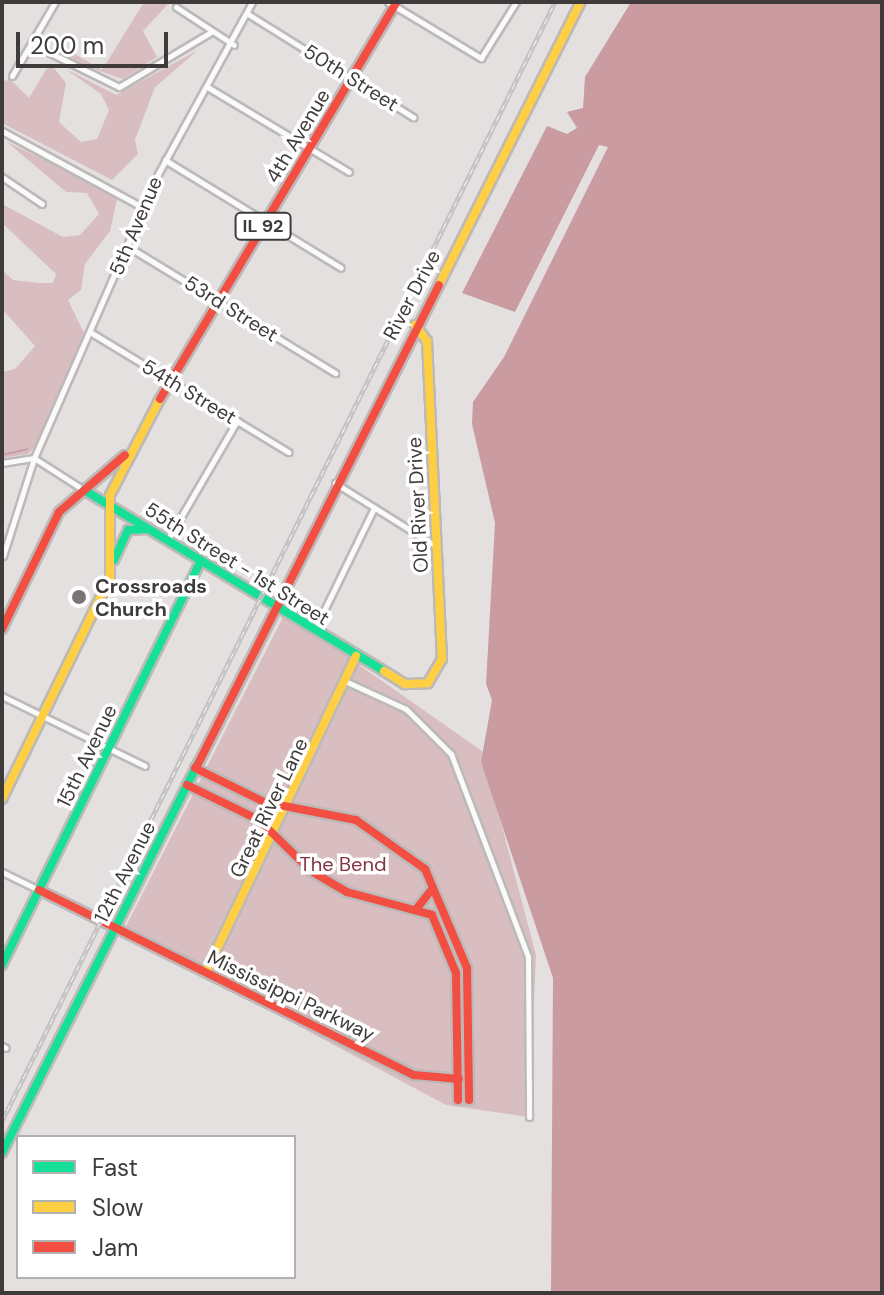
<!DOCTYPE html>
<style>
body{margin:0}
#map{position:relative;width:884px;height:1295px;overflow:hidden;background:#e5e0e0;font-family:"DM Sans",sans-serif}
div>[style]{position:absolute}
[style*='--x']{left:calc(var(--x)*1px);top:calc(var(--y)*1px);width:calc(var(--w)*1px);rotate:calc(var(--a)*1deg)}
.green>*{inset:0;background:#d8bec1}
.water>*{inset:0;background:#ca9ba0}
.stream>*{height:2px;margin:-1px;padding:0 1px;transform-origin:1px;border-radius:1px;background:#ca9ba0}
.roads{filter:drop-shadow(2px 0 #bdb9b9) drop-shadow(-2px 0 #bdb9b9) drop-shadow(0 2px #bdb9b9) drop-shadow(0 -2px #bdb9b9)}
.street>*{height:5px;margin:-2.5px;padding:0 2.5px;transform-origin:2.5px;border-radius:2.5px;background:#fbfafa}
.fast>*{height:8px;margin:-4px;padding:0 4px;transform-origin:4px;border-radius:4px;background:#16e098}
.slow>*{height:8px;margin:-4px;padding:0 4px;transform-origin:4px;border-radius:4px;background:#ffcf43}
.jam>*{height:8px;margin:-4px;padding:0 4px;transform-origin:4px;border-radius:4px;background:#f24e42}
.rail>*{height:5px;margin-top:-2.5px;transform-origin:0;background:repeating-linear-gradient(90deg,#fff 0 6px,#c4c3c3 0 12px);box-sizing:border-box;border-block:2px solid #c4c3c3}
.dots>*{width:22px;height:22px;translate:-50% -50%;box-sizing:border-box;border:4px solid #fff;border-radius:50%}
span{translate:-50% -50%;white-space:nowrap;text-align:center;line-height:1.15;-webkit-text-stroke:7px #fff;paint-order:stroke}
.shield-label span{padding:2px 6px;background:#fff;border:2px solid;border-radius:6px;-webkit-text-stroke-width:0}
.shield-label{font-size:18px;color:#3f3b3b;font-weight:700}
.street-label{font-size:20px;color:#3f3b3b}
.poi-label{font-size:20px;color:#3f3b3b;font-weight:700}
.left{translate:0 -50%;text-align:left}
.park-label{font-size:20px;color:#833240}
.frame{position:absolute;inset:0;border:4px solid #3f3b3b;pointer-events:none}
.legend{position:absolute;left:16px;top:1135px;width:280px;height:144px;box-sizing:border-box;background:#fff;border:2px solid #b2b1b1;margin:0;padding:10px 14px;list-style:none;font-size:24px;color:#3f3b3b}
.legend li{display:flex;align-items:center;gap:16px;height:40px}
.legend b{width:40px;border:2px solid #b2b1b1}
.scale{position:absolute;left:16px;top:32px;width:152px;height:36px;box-sizing:border-box;border:4px solid #3f3b3b;border-top:0;padding-left:10px;font-size:24px;line-height:28px;white-space:nowrap;color:#3f3b3b;-webkit-text-stroke:6px #fff;paint-order:stroke}
</style>
<div id="map">
<div class="green">
<i style="clip-path:polygon(144px 2px,170px 2px,143px 31px,157px 57px,123px 79px,65px 59px,70px 51px,102px 70px)"></i>
<i style="clip-path:polygon(198px 50px,155px 87px,135px 140px,138px 154px,112px 180px,2px 123px,2px 81px,11px 80px,29px 98px,50px 63px,66px 83px,59px 122px,81px 142px,97px 139px,109px 110px,101px 94px,64px 68px,116px 95px)"></i>
<i style="clip-path:polygon(7px 142px,118px 195px,110px 231px,85px 264px,81px 290px,68px 300px,85px 335px,38px 444px,28px 454px,2px 458px,2px 372px,15px 369px,35px 346px,2px 309px,2px 270px,13px 280px,39px 283px,53px 283px,56px 274px,2px 223px,2px 204px,63px 237px,80px 235px,99px 214px,87px 193px,66px 192px)"></i>
<i style="clip-path:polygon(285px 613px,482px 751px,536px 955px,529px 1117px,446px 1105px,123px 932px)"></i>
</div>
<div class="water">
<i style="clip-path:polygon(631px 2px,882px 2px,882px 1293px,551px 1293px,553px 978px,481px 762px,492px 700px,486px 684px,495px 523px,472px 424px,473px 402px,504px 357px,608px 147px,599px 145px,515px 312px,462px 293px,547px 126px,567px 134px,577px 128px,567px 112px,583px 108px,585px 77px)"></i>
</div>
<div class="stream">
<i style="--x:2;--y:455;--w:26;--a:-13"></i>
</div>
<div class="roads">
<div class="street">
<i style="--x:388;--y:2;--w:109;--a:31.1"></i>
<i style="--x:481;--y:58;--w:66;--a:-58"></i>
<i style="--x:176;--y:7;--w:69;--a:33.2"></i>
<i style="--x:248;--y:14;--w:195;--a:32"></i>
<i style="--x:32;--y:44;--w:97;--a:26.3"></i>
<i style="--x:119;--y:87;--w:107;--a:-30.9"></i>
<i style="--x:12;--y:76;--w:86;--a:-59.8"></i>
<i style="--x:209;--y:88;--w:163;--a:31"></i>
<i style="--x:2;--y:131;--w:162;--a:28.5"></i>
<i style="--x:165;--y:160;--w:206;--a:31.5"></i>
<i style="--x:2;--y:177;--w:48;--a:34"></i>
<i style="--x:127;--y:246;--w:244;--a:31.4"></i>
<i style="--x:90;--y:332;--w:232;--a:31.2"></i>
<i style="--x:34;--y:458;--w:59;--a:32.6"></i>
<i style="--x:2;--y:463;--w:31;--a:-9"></i>
<i style="--x:335;--y:483;--w:119;--a:32"></i>
<i style="--x:168;--y:539;--w:137;--a:-59.7"></i>
<i style="--x:3;--y:556;--w:103;--a:-72.4"></i>
<i style="--x:34;--y:458;--w:310;--a:-66.4"></i>
<i style="--x:158;--y:174;--w:196;--a:-61.3"></i>
<i style="--x:315;--y:629;--w:135;--a:-64"></i>
<i style="--x:345;--y:681;--w:67;--a:24.7"></i>
<i style="--x:406;--y:709;--w:64;--a:45"></i>
<i style="--x:451;--y:754;--w:217;--a:69.2"></i>
<i style="--x:528;--y:957;--w:160;--a:89.6"></i>
<i style="--x:2;--y:696;--w:159;--a:26.1"></i>
<i style="--x:2;--y:872;--w:41;--a:25.9"></i>
<i style="--x:2;--y:1046;--w:4;--a:27"></i>
</div>
<div class="fast">
<i style="--x:84;--y:490;--w:350;--a:31.1"></i>
<i style="--x:114;--y:560;--w:33;--a:-65"></i>
<i style="--x:128;--y:530;--w:19;--a:-3"></i>
<i style="--x:2;--y:965;--w:451;--a:-63.8"></i>
<i style="--x:2;--y:1153;--w:436;--a:-63.3"></i>
</div>
<div class="slow">
<i style="--x:439;--y:285;--w:317;--a:-63.4"></i>
<i style="--x:384;--y:671;--w:25;--a:32"></i>
<i style="--x:405;--y:684;--w:23;--a:-2"></i>
<i style="--x:428;--y:683;--w:28;--a:-60"></i>
<i style="--x:442;--y:659;--w:318;--a:-92.7"></i>
<i style="--x:427;--y:341;--w:20;--a:-127"></i>
<i style="--x:2;--y:799;--w:246;--a:-64"></i>
<i style="--x:110;--y:578;--w:83;--a:-90"></i>
<i style="--x:110;--y:495;--w:108;--a:-62.5"></i>
<i style="--x:206;--y:972;--w:350;--a:-64.6"></i>
</div>
<div class="jam">
<i style="--x:160;--y:399;--w:462;--a:-59.2"></i>
<i style="--x:2;--y:629;--w:130;--a:-64"></i>
<i style="--x:59;--y:512;--w:87;--a:-40.8"></i>
<i style="--x:198;--y:764;--w:536;--a:-63.29"></i>
<i style="--x:195;--y:768;--w:77;--a:26.2"></i>
<i style="--x:264;--y:802;--w:94;--a:11.1"></i>
<i style="--x:356;--y:820;--w:85;--a:35.4"></i>
<i style="--x:425;--y:869;--w:108;--a:67"></i>
<i style="--x:467;--y:968;--w:132;--a:89.1"></i>
<i style="--x:187;--y:785;--w:80;--a:25.9"></i>
<i style="--x:259;--y:820;--w:73;--a:44.4"></i>
<i style="--x:311;--y:871;--w:42;--a:30.3"></i>
<i style="--x:347;--y:892;--w:88;--a:15.1"></i>
<i style="--x:432;--y:915;--w:63;--a:67.5"></i>
<i style="--x:456;--y:973;--w:127;--a:89.1"></i>
<i style="--x:39;--y:890;--w:418;--a:26.3"></i>
<i style="--x:414;--y:1075;--w:45;--a:5.1"></i>
<i style="--x:418;--y:907;--w:23;--a:-52"></i>
</div>
</div>
<div class="rail">
<i style="--x:2;--y:1121;--w:1248;--a:-63.7"></i>
</div>
<div class="dots">
<i style="left:79px;top:597px;background:#797575"></i>
</div>
<div class="shield-label">
<span style="left:263px;top:226px">IL 92</span>
</div>
<div class="street-label">
<span style="left:351px;top:78px;rotate:32deg">50th Street</span>
<span style="left:298px;top:136px;rotate:-59deg">4th Avenue</span>
<span style="left:136px;top:226px;rotate:-67deg">5th Avenue</span>
<span style="left:412px;top:295px;rotate:-62deg">River Drive</span>
<span style="left:231px;top:309px;rotate:32deg">53rd Street</span>
<span style="left:189px;top:392px;rotate:31deg">54th Street</span>
<span style="left:418px;top:505px;rotate:-93deg">Old River Drive</span>
<span style="left:237px;top:564px;rotate:32deg">55th Street - 1st Street</span>
<span style="left:87px;top:756px;rotate:-64deg">15th Avenue</span>
<span style="left:269px;top:808px;rotate:-64deg">Great River Lane</span>
<span style="left:125px;top:872px;rotate:-63deg">12th Avenue</span>
<span style="left:291px;top:996px;rotate:26deg">Mississippi Parkway</span>
</div>
<div class="poi-label">
<span class="left" style="left:95px;top:598px">Crossroads<br>Church</span>
</div>
<div class="park-label">
<span style="left:343px;top:864px">The Bend</span>
</div>
<div class="frame"></div>
<ul class="legend">
<li><b style="height:10px;background:#16e098"></b>Fast</li>
<li><b style="height:10px;background:#ffcf43"></b>Slow</li>
<li><b style="height:10px;background:#f24e42"></b>Jam</li>
</ul>
<div class="scale">200 m</div>
</div>
